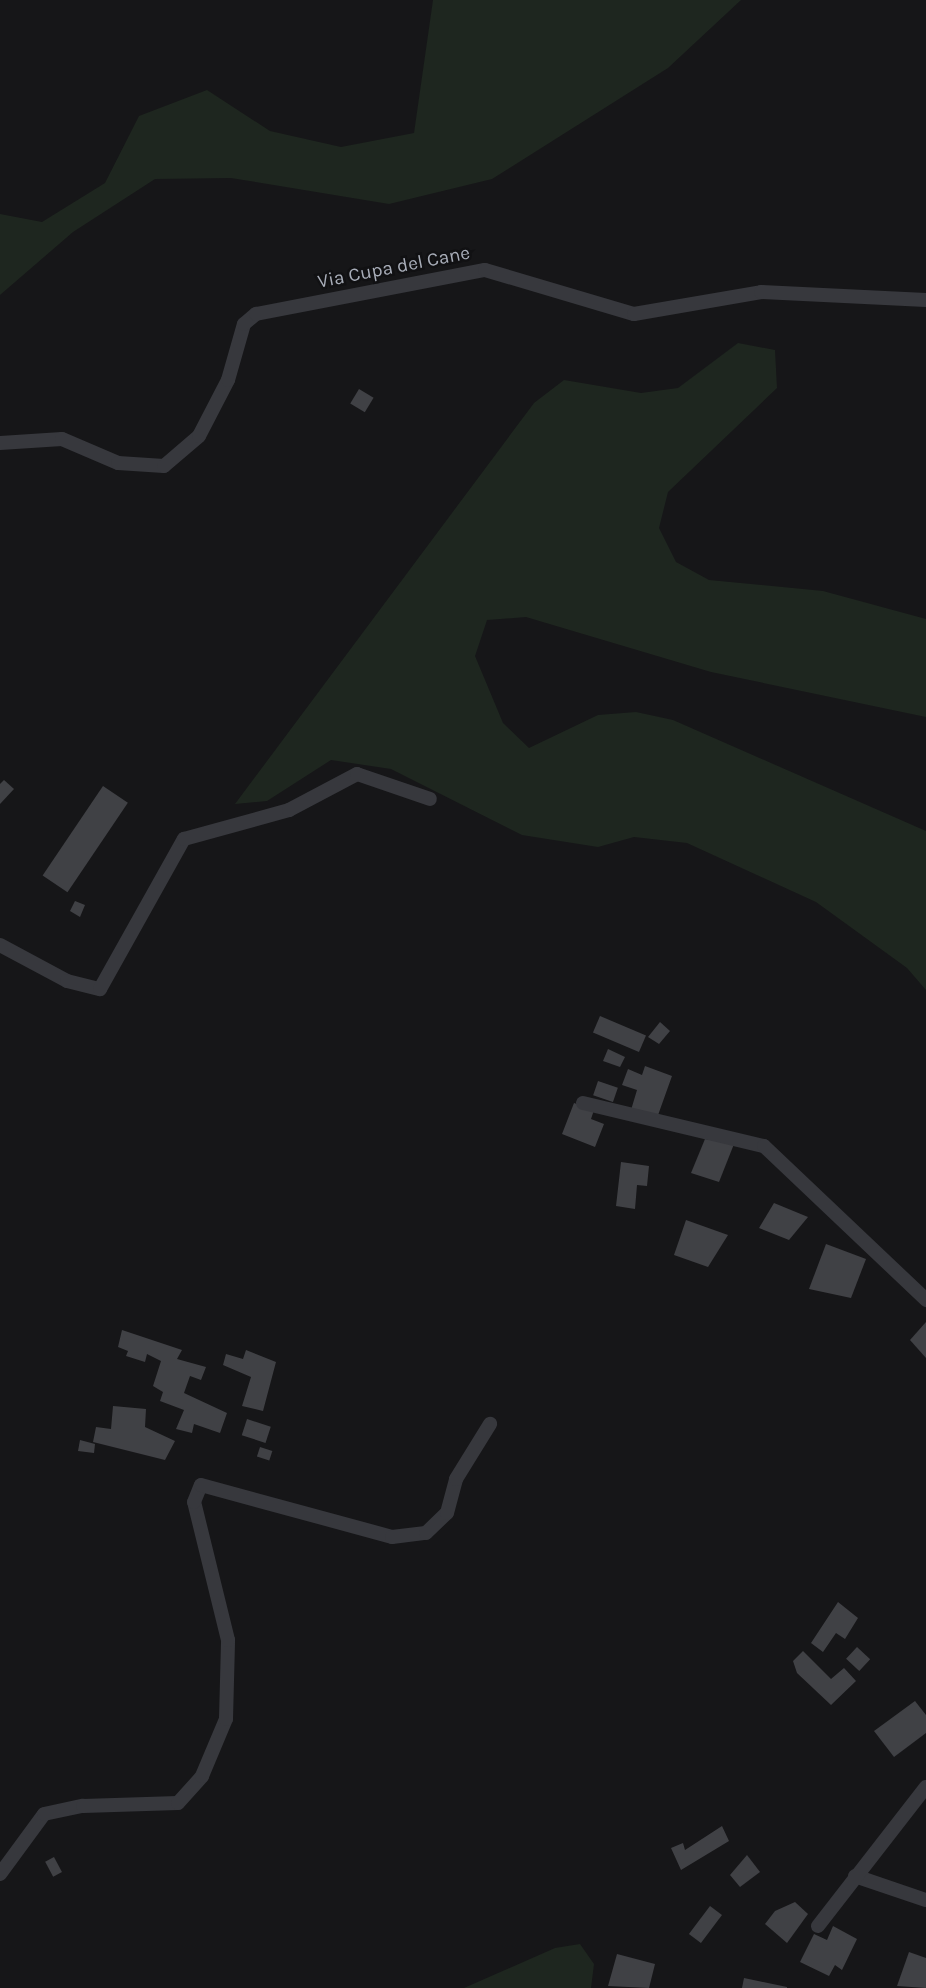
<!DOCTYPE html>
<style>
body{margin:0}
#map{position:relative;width:926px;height:1988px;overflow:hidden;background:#161618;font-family:Karla,sans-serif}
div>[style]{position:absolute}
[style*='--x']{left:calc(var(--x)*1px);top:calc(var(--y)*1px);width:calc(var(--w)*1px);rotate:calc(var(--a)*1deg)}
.green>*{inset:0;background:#1e261f}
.building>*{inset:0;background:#404145;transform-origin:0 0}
.minor>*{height:14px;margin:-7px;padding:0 7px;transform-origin:7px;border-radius:7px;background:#37383d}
span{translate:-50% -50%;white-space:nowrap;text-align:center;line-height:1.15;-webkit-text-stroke:5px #111113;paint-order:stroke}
.street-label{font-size:19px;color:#a8adb8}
</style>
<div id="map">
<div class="green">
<i style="clip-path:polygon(433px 0,741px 0,668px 68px,492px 179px,389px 204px,231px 178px,155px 179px,73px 232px,0 295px,0 214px,42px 222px,105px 183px,139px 116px,207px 90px,270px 131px,341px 147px,414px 133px)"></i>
<i style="clip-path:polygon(738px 343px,775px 350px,777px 388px,668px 492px,659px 528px,676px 562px,709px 580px,823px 591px,926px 619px,926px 717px,711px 672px,526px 617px,487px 620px,475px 656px,503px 723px,529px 748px,598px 715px,636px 712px,673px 720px,926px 831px,926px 990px,907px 968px,816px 902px,687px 843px,634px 837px,598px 847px,522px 835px,391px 769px,331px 760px,267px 801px,235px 804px,534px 403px,564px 380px,641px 393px,678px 388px)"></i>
<i style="clip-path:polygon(580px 1944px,594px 1964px,591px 1988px,464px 1988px,555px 1948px)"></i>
</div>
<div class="building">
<i style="left:359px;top:389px;width:17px;height:17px;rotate:31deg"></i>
<i style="clip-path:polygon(4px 780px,14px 789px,0 804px,0 784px)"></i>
<i style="left:103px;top:786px;width:30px;height:108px;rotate:34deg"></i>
<i style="clip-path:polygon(75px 901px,85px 905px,80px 917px,70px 911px)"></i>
<i style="left:600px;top:1016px;width:50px;height:18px;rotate:23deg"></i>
<i style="clip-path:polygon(660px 1022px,670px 1031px,659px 1044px,648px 1037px)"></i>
<i style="clip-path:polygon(608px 1049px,625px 1057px,620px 1067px,603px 1061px)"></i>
<i style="clip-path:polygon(645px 1066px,672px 1076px,657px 1118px,631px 1110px,637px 1090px,622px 1085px,628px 1069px,642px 1075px)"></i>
<i style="left:598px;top:1081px;width:21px;height:15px;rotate:19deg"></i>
<i style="clip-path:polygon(574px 1103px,594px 1110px,591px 1119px,604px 1124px,595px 1147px,562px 1134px)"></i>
<i style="clip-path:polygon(705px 1139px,734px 1144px,719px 1182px,691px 1173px)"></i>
<i style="clip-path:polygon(621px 1162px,649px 1166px,647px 1186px,637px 1185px,635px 1209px,616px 1206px)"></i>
<i style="clip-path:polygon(774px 1203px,808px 1217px,789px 1240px,759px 1228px)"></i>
<i style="clip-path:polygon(686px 1220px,728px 1235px,708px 1267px,674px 1255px)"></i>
<i style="clip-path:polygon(826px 1244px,866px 1259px,851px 1298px,809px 1289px)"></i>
<i style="clip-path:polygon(926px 1322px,926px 1358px,910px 1340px)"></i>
<i style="clip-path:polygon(122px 1330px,182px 1350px,177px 1359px,206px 1367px,201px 1380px,190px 1376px,184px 1393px,227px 1413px,220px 1433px,194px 1424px,192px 1433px,176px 1429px,184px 1410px,160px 1401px,163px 1392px,153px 1386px,161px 1361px,147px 1354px,145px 1362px,126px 1356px,128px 1351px,118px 1347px)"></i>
<i style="clip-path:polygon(246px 1350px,276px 1362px,263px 1411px,242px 1406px,251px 1377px,223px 1365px,226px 1354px,243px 1359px)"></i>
<i style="clip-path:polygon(113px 1406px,146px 1409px,145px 1427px,175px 1441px,165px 1460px,93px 1442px,96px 1427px,111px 1429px)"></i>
<i style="left:247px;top:1419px;width:25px;height:17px;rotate:18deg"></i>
<i style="clip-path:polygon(80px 1440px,95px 1444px,94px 1453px,78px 1451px)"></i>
<i style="left:260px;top:1447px;width:13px;height:10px;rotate:18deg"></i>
<i style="clip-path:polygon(838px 1602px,858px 1618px,845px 1639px,836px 1633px,823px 1652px,811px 1643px)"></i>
<i style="left:857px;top:1647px;width:18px;height:16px;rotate:43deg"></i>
<i style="clip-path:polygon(803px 1651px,831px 1679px,844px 1668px,856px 1681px,831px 1705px,797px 1673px,793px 1661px)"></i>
<i style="clip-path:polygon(915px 1701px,926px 1715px,926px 1733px,894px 1757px,874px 1731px)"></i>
<i style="clip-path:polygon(722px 1826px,729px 1841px,681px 1870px,671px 1848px,683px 1843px,685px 1850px)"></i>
<i style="clip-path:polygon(747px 1855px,760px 1872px,740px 1887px,730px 1875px)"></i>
<i style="left:54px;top:1857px;width:17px;height:10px;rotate:62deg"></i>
<i style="clip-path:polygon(795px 1902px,808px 1914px,787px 1943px,765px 1924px,775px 1911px)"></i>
<i style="left:710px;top:1906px;width:15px;height:35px;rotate:37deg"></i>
<i style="clip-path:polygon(833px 1926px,857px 1939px,842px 1970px,835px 1965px,829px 1976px,800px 1962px,814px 1934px,827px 1940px)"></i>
<i style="clip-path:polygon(909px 1952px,926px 1958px,926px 1988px,897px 1986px)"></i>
<i style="clip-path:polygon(617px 1954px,655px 1964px,649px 1988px,608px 1986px)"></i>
<i style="clip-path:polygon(744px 1978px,787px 1987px,787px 1988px,742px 1988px)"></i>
</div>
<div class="minor">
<i style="--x:0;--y:443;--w:62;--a:-3.7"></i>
<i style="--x:62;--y:439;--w:61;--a:23.2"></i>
<i style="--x:118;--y:463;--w:46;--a:3.7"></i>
<i style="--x:164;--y:466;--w:46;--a:-40.6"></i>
<i style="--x:199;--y:436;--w:63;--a:-62.6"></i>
<i style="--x:228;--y:380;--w:58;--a:-74.1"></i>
<i style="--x:244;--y:324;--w:16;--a:-40"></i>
<i style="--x:256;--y:314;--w:233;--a:-10.9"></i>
<i style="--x:485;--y:270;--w:155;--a:16.5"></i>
<i style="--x:634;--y:314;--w:129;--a:-9.8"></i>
<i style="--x:761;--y:292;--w:165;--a:2.8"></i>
<i style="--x:0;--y:945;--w:76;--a:28.2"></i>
<i style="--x:67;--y:981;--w:34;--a:14"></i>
<i style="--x:100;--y:989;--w:172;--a:-60.8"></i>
<i style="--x:184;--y:839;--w:109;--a:-15.4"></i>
<i style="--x:289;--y:810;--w:77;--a:-27.9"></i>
<i style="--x:357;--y:774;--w:77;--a:18.9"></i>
<i style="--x:583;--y:1103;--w:186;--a:13.4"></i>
<i style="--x:764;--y:1146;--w:224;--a:43.5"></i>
<i style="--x:0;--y:1874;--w:74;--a:-53.7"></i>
<i style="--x:44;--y:1814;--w:40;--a:-12"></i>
<i style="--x:83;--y:1806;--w:95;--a:-1.8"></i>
<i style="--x:178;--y:1803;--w:36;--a:-48"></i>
<i style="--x:202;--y:1776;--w:62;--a:-67.2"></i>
<i style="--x:226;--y:1719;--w:79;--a:-88.5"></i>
<i style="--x:228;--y:1640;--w:142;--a:-103.8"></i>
<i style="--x:194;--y:1502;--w:18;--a:-68"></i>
<i style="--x:201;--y:1485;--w:198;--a:15.2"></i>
<i style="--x:392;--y:1537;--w:34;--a:-7"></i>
<i style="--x:426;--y:1533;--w:29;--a:-44"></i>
<i style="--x:447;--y:1513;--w:35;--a:-75"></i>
<i style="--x:456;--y:1479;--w:65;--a:-58.3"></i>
<i style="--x:855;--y:1876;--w:75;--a:18.7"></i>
<i style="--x:818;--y:1926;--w:176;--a:-52.2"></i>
</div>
<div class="street-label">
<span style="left:394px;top:268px;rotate:-11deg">Via Cupa del Cane</span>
</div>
</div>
